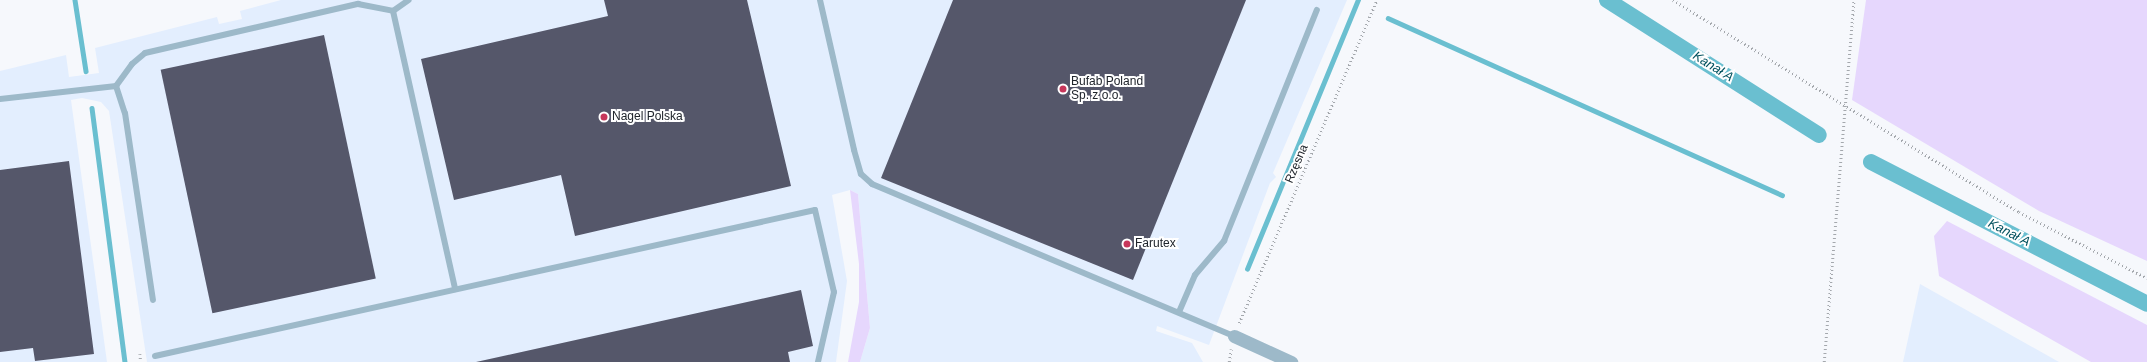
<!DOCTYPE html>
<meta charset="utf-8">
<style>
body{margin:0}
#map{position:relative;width:2147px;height:362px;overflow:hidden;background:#f6f8fc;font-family:Arial,sans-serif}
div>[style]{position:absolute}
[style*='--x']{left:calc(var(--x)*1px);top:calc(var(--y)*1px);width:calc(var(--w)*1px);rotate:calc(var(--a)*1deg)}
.built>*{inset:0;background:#e3eefe}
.green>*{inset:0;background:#e6d7fd}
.stream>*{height:4.5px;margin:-2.25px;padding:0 2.25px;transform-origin:2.25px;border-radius:2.25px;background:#6abfd0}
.canal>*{height:16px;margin:-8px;padding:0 8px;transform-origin:8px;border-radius:8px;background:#6abfd0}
.building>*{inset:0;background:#55576a;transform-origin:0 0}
.path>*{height:2.5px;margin-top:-1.25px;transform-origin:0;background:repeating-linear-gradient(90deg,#a4a8ad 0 1px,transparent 0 4px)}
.service>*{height:6px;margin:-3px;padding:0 3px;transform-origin:3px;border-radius:3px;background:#9db9c9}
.minor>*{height:13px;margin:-6.5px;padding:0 6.5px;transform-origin:6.5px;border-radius:6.5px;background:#9db9c9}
.dots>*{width:11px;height:11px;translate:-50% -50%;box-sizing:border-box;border:2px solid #fff;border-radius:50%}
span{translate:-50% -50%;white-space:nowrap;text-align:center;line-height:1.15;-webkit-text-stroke:4px #fff;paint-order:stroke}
.poi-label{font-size:12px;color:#20252c}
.left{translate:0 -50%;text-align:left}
.street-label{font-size:12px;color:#20252c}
.water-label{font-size:13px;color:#03525f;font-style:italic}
</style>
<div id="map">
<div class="built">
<i style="clip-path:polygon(281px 0,1347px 0,1273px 173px,1276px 177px,1270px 183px,1209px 345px,1157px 326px,1156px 331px,1192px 343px,1203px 362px,860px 362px,870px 328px,858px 194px,850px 190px,832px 195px,847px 281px,836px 362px,147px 362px,109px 111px,101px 102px,82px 98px,71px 100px,107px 362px,0 362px,0 71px,66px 55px,69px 77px,99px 73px,95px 48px,217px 17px,219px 24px,242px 19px,240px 11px)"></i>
<i style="clip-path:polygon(1920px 284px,2059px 362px,1903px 362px)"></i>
</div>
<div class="green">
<i style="clip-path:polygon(1866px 0,2147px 0,2147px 261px,2039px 211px,1852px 100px)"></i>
<i style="clip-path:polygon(850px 190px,858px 194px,870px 328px,860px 362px,848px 362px,859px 302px,859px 264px)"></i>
<i style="clip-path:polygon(1947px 221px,2147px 325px,2147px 362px,2091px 362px,1939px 276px,1934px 236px)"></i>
</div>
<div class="stream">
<i style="--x:75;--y:0;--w:72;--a:81.2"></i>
<i style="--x:1388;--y:18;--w:432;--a:24.2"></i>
<i style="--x:92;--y:108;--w:256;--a:82.6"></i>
<i style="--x:1247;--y:269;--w:291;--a:-67.6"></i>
</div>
<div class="canal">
<i style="--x:1607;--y:0;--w:251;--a:32.5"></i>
<i style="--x:1871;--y:162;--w:310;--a:27.2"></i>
</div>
<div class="building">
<i style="clip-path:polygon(604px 0,747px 0,791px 186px,575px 236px,561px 175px,454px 200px,421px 59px,608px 16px)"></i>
<i style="clip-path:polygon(953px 0,1246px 0,1133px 280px,881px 178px)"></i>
<i style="left:324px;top:35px;width:249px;height:167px;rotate:78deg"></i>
<i style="clip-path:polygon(69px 161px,94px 354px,35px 361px,33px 348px,0 352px,0 170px)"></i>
<i style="clip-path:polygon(801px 290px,813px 346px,788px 352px,790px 362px,476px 362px)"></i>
</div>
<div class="path">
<i style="--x:1673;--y:0;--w:406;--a:31.5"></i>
<i style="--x:2019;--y:212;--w:144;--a:27.3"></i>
<i style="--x:1239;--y:323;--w:351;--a:-66.9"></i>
<i style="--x:140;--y:354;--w:8;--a:83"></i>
<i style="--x:1229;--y:362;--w:13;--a:-81"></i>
<i style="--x:1824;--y:362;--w:363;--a:-85.3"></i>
</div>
<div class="service">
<i style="--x:820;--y:0;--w:154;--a:77.2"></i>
<i style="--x:854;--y:150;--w:25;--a:74"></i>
<i style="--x:861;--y:174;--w:15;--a:42"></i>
<i style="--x:872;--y:184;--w:393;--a:22.8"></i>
<i style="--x:393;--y:11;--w:285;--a:77.4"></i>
<i style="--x:116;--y:86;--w:27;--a:-54"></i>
<i style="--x:132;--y:64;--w:17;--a:-40"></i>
<i style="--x:145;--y:53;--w:219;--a:-13"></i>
<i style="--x:358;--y:4;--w:36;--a:11"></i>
<i style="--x:393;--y:11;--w:19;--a:-35"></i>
<i style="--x:0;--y:99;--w:117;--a:-6.4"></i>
<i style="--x:116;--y:86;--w:28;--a:72"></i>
<i style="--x:125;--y:113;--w:189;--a:81.5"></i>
<i style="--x:1179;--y:312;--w:40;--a:-66.6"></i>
<i style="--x:1195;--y:275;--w:45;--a:-49.5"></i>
<i style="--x:1224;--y:241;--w:249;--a:-68.1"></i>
<i style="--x:155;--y:356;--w:676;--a:-12.47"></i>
<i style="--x:815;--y:210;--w:84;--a:77"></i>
<i style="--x:834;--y:292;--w:72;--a:102.9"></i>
</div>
<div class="minor">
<i style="--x:1234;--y:336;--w:63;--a:24.5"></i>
</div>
<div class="dots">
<i style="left:1063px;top:89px;background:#c7375b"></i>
<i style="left:604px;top:117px;background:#c7375b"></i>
<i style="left:1127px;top:244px;background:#c7375b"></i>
</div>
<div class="poi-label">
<span class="left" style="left:1071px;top:89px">Bufab Poland<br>Sp. z o.o.</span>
<span class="left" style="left:612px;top:117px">Nagel Polska</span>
<span class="left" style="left:1135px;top:244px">Farutex</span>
</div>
<div class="street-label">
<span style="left:1297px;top:164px;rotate:-67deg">Rzęsna</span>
</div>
<div class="water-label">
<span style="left:1713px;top:67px;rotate:32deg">Kanał A</span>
<span style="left:2009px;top:233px;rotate:27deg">Kanał A</span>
</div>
</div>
